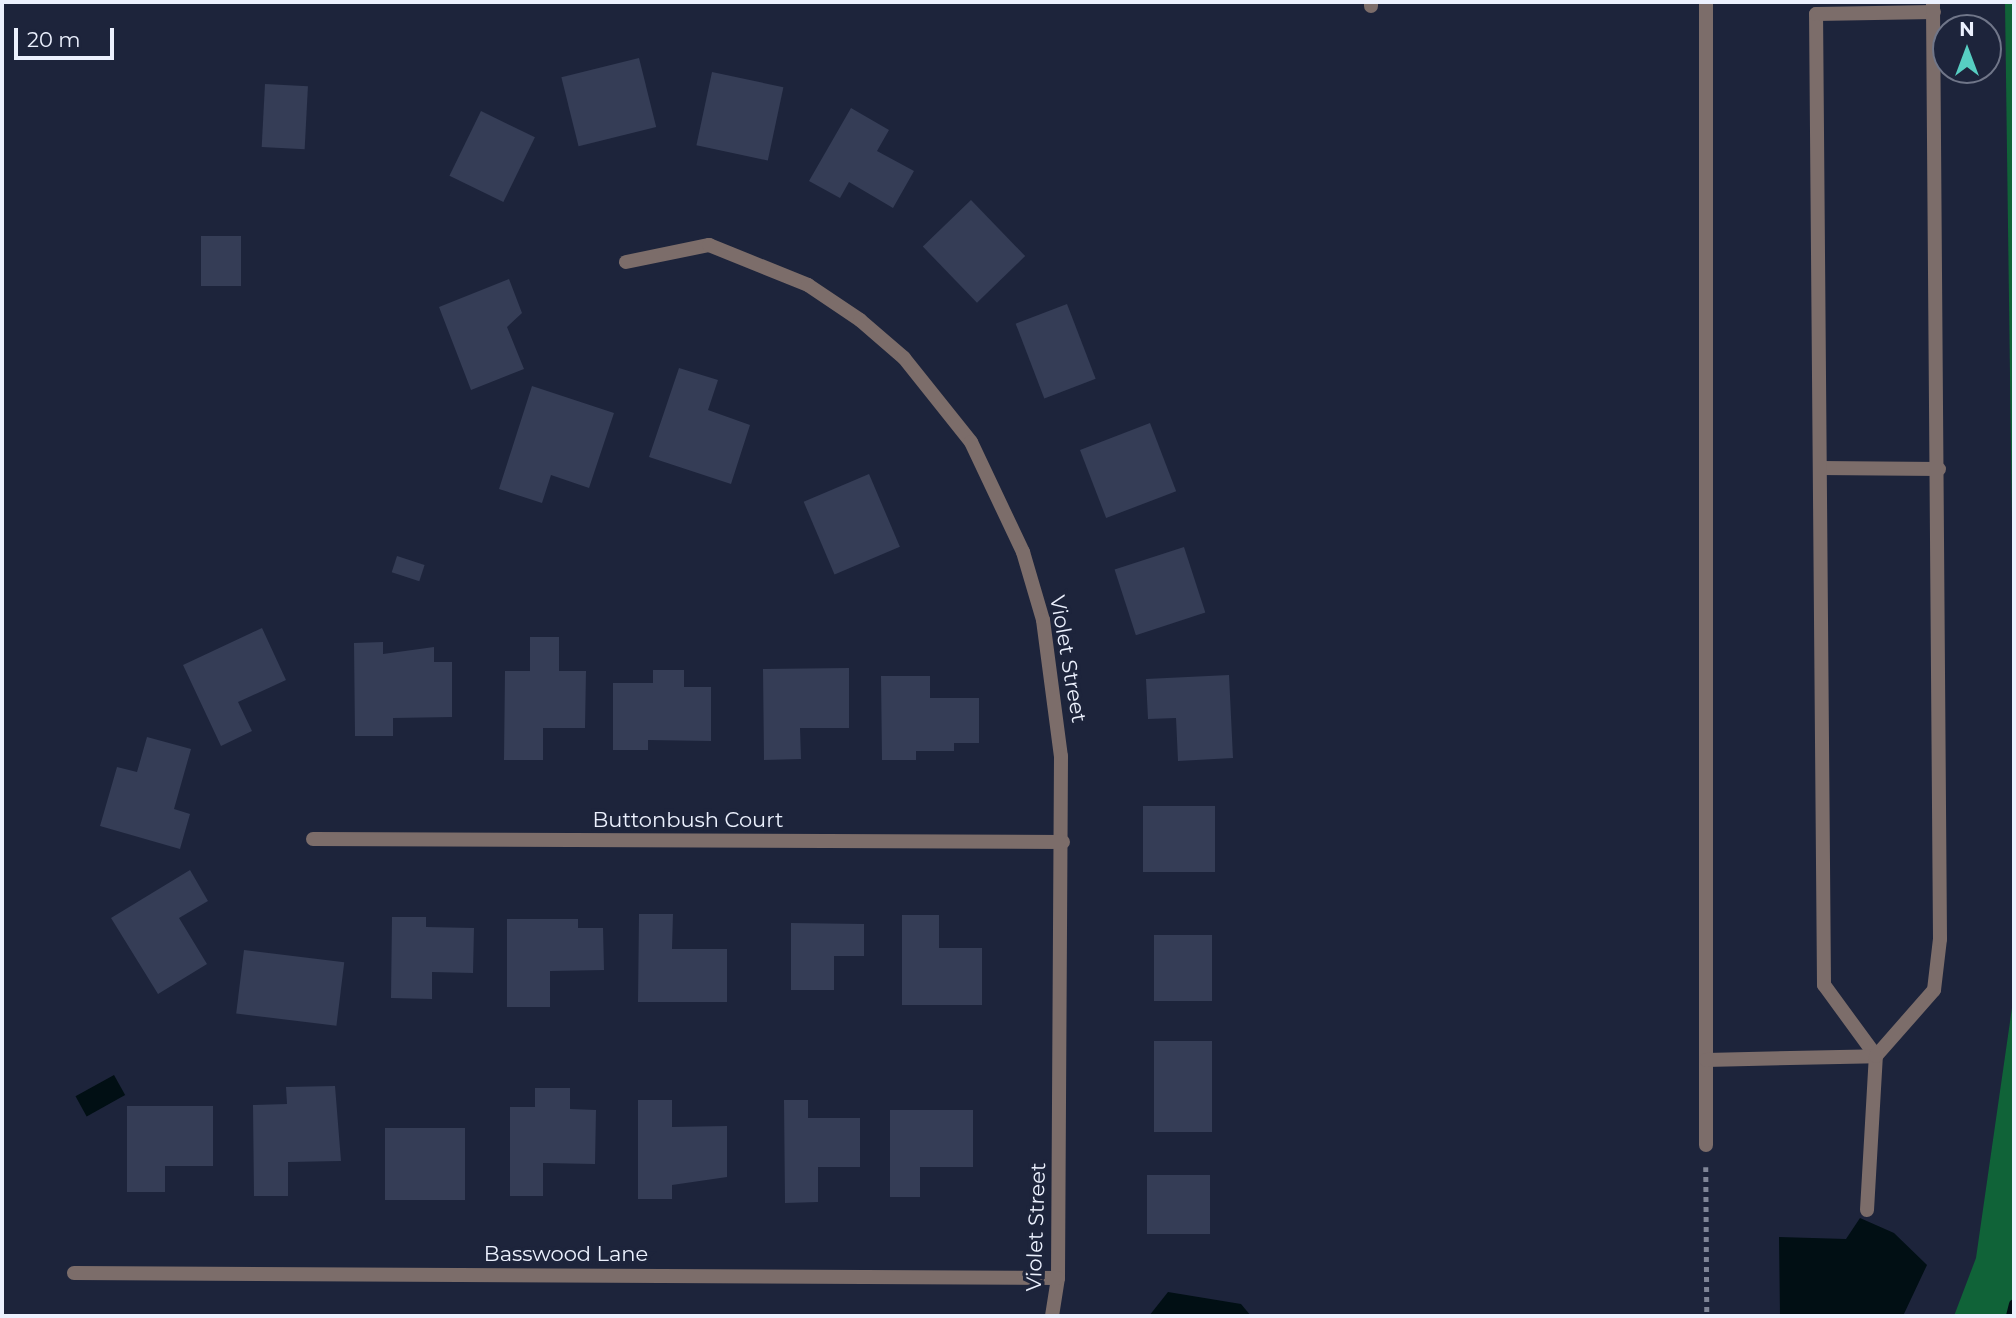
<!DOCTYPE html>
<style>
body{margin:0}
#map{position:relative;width:2016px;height:1318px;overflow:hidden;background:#1d243b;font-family:Montserrat,sans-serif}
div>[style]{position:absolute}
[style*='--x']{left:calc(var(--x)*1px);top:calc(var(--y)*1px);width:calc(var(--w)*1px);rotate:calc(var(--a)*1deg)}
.forest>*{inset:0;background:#106338}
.water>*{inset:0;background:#010f14;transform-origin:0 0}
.stream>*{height:10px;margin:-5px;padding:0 5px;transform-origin:5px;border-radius:5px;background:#010f14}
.building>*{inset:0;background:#353d56;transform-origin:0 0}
.path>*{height:4.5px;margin-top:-2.25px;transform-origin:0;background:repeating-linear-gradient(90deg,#7f8597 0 5px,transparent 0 10px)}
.service>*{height:14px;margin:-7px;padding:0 7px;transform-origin:7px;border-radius:7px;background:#7c6d6a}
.minor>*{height:14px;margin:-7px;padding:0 7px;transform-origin:7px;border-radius:7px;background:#7c6d6a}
span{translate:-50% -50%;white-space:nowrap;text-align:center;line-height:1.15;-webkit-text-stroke:7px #1d243b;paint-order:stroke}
.street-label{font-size:21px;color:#ecf1fe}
.frame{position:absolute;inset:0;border:4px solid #ecf1fe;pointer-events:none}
.north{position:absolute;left:1932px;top:14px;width:70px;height:70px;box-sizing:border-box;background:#1d243b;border:2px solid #707689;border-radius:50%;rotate:0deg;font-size:19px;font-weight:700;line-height:28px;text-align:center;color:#ecf1fe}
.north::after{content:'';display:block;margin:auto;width:24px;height:32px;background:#57cec2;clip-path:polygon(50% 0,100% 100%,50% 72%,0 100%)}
.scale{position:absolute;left:14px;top:28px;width:100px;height:32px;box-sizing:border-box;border:4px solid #ecf1fe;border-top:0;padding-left:9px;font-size:21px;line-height:24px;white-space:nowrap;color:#ecf1fe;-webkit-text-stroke:5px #1d243b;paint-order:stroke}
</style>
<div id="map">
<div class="forest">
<i style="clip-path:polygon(2005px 2px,2014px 2px,2014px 672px)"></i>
<i style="clip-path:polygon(2014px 994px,2014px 1316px,1954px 1316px,1976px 1258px)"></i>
</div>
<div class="water">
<i style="left:114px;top:1075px;width:23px;height:44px;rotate:61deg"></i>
<i style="clip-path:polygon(1860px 1218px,1894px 1233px,1927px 1265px,1903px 1316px,1780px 1316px,1779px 1237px,1846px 1239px)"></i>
<i style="clip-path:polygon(1168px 1292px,1241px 1304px,1251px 1316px,1149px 1316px)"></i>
</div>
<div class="stream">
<i style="--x:2011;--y:1316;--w:12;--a:-76"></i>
</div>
<div class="building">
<i style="left:639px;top:58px;width:71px;height:80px;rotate:76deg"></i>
<i style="left:712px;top:72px;width:73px;height:75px;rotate:12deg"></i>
<i style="left:265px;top:84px;width:43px;height:63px;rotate:3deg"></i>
<i style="clip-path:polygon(851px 108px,889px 130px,877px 151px,914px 171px,893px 208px,849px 182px,840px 198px,809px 181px)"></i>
<i style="left:481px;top:111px;width:60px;height:72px;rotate:26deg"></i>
<i style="left:971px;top:200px;width:78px;height:67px;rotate:46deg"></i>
<i style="left:201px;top:236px;width:40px;height:50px"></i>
<i style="clip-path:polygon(509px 279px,522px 313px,507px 327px,524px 369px,471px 390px,439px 307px)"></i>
<i style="left:1067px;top:304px;width:80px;height:55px;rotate:69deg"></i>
<i style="clip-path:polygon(679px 368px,718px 380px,708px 410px,750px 425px,731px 484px,649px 457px)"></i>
<i style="clip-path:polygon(532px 386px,614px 413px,589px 488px,551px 475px,542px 503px,499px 489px)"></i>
<i style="left:1150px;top:423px;width:73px;height:75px;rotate:69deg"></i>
<i style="left:869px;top:474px;width:79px;height:71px;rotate:67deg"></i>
<i style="left:1184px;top:547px;width:69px;height:73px;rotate:72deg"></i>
<i style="left:397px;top:556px;width:29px;height:17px;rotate:18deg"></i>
<i style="clip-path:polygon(262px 628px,286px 680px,238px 702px,252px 731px,221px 746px,183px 665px)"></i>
<i style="clip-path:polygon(530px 637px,559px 637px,559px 671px,586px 671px,585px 728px,543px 728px,543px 760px,504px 760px,505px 671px,530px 671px)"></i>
<i style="clip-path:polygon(383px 642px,383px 654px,434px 647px,434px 662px,452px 662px,452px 717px,393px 718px,393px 736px,355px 736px,354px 643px)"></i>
<i style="clip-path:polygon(849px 668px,849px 728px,800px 728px,801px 759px,764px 760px,763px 669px)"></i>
<i style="clip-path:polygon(653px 670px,684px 670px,684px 687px,711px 687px,711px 741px,648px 740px,648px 750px,613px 750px,613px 683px,653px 683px)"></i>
<i style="clip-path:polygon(1229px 675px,1233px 758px,1178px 761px,1176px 718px,1148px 719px,1146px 679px)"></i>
<i style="clip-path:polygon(881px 676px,930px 676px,930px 698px,979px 698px,979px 743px,954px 743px,954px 751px,916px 751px,916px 760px,882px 760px)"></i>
<i style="clip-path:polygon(147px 737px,191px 749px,174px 809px,190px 814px,180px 849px,100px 826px,117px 767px,137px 772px)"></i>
<i style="left:1143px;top:806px;width:72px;height:66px"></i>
<i style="clip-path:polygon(190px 870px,208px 901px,179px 918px,207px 964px,158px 994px,111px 918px)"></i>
<i style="clip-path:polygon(639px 914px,673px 914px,672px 949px,727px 949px,727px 1002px,638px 1002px)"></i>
<i style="clip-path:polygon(902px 915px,939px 915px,939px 948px,982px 948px,982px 1005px,902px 1005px)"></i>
<i style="clip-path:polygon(392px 917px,426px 917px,426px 927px,474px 928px,473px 973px,432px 972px,432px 999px,391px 998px)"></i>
<i style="clip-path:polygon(507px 919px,578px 919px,578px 928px,603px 928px,604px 970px,550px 971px,550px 1007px,507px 1007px)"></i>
<i style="clip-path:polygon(791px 923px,864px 924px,864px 956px,834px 956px,834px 990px,791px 990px)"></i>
<i style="left:1154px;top:935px;width:58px;height:66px"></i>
<i style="left:244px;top:950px;width:101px;height:64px;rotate:7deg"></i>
<i style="left:1154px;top:1041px;width:58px;height:91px"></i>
<i style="clip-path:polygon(335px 1086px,341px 1161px,288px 1162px,288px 1196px,254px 1196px,253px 1105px,287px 1104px,286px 1087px)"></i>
<i style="clip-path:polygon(535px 1088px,570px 1088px,570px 1109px,596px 1110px,595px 1164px,543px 1163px,543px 1196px,510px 1196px,510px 1107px,535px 1107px)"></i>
<i style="clip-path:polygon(638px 1100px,672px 1100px,672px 1127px,727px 1126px,727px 1177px,672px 1185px,672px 1199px,638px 1199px)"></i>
<i style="clip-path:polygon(784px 1100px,808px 1100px,808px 1118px,860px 1118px,860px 1167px,818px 1167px,818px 1202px,785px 1203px)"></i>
<i style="clip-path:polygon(127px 1106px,213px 1106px,213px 1166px,165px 1166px,165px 1192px,127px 1192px)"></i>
<i style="clip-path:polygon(890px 1110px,973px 1110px,973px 1167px,920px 1167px,920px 1197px,890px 1197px)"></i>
<i style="left:385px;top:1128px;width:80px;height:72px"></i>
<i style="left:1147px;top:1175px;width:63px;height:59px"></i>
</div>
<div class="path">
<i style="--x:1706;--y:1167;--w:149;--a:89.6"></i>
</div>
<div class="service">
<i style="--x:1371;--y:2;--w:4;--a:90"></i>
<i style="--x:1706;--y:2;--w:1143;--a:90"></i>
<i style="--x:1820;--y:468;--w:119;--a:0.5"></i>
<i style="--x:1876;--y:1056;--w:88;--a:-126.2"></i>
<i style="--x:1824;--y:985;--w:971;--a:-90.47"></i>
<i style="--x:1816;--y:14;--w:118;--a:-1"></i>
<i style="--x:1706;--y:1060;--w:170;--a:-1.3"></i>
<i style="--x:1867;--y:1210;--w:154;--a:-86.7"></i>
<i style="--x:1876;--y:1056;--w:88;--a:-48.7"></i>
<i style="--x:1934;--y:990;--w:51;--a:-83.3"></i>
<i style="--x:1940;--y:939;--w:937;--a:-90.43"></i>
</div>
<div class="minor">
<i style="--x:626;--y:262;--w:85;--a:-11.6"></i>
<i style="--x:709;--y:245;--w:107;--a:22"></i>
<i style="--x:808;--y:285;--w:63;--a:33.9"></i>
<i style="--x:860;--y:320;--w:58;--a:40.8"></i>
<i style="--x:904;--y:358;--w:107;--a:51.4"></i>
<i style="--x:971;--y:442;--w:122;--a:64.7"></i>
<i style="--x:1023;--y:552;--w:71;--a:73.6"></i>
<i style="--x:1043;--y:620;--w:137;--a:82.5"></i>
<i style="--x:1061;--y:756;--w:522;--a:90.33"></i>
<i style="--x:1058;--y:1278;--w:38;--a:99"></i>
<i style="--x:313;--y:839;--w:750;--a:0.23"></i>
<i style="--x:74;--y:1273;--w:984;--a:0.29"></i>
</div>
<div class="street-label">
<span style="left:1068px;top:659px;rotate:80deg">Violet Street</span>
<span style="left:688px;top:820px">Buttonbush Court</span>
<span style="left:1036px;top:1227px;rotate:-88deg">Violet Street</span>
<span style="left:566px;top:1254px">Basswood Lane</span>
</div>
<div class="frame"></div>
<div class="north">N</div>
<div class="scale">20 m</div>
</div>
